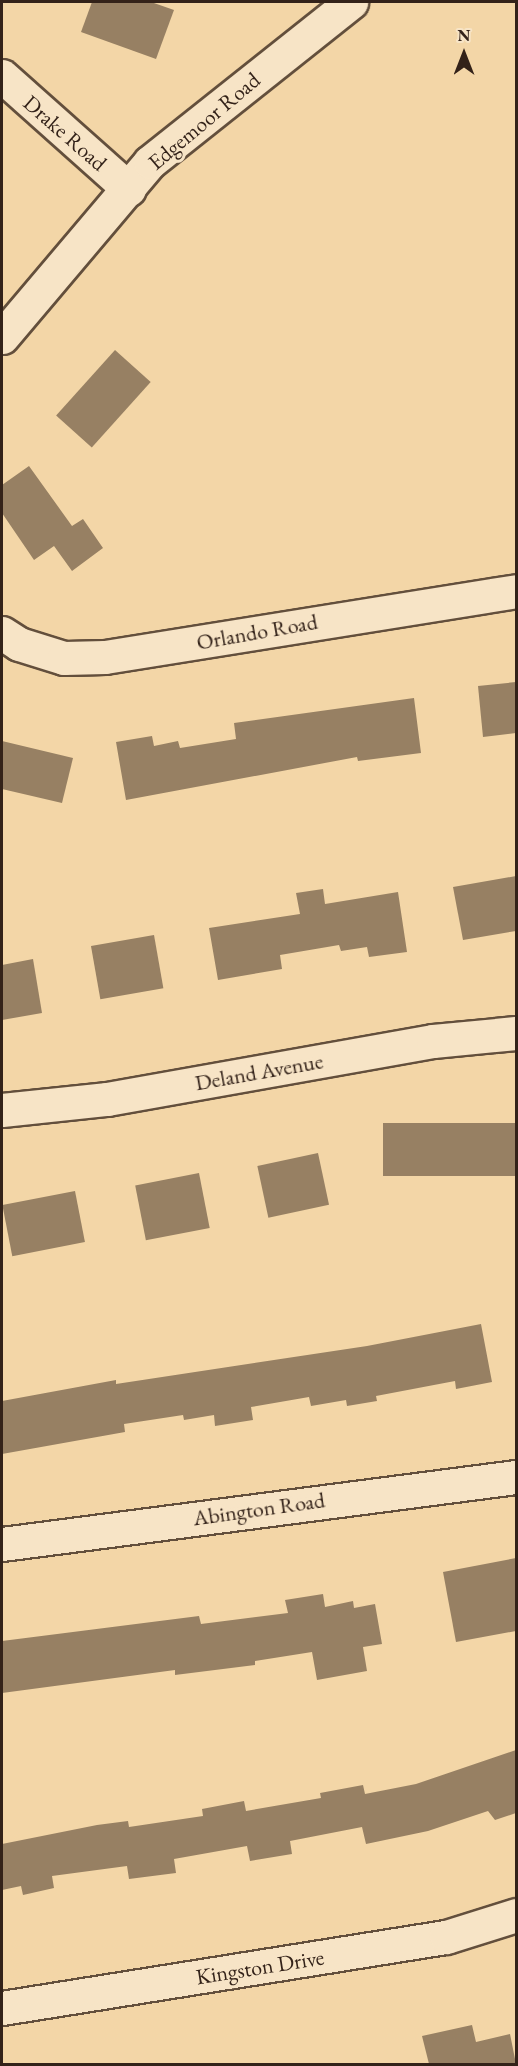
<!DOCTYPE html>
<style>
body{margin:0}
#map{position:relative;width:518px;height:2066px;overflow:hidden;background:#f3d6a7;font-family:"EB Garamond",serif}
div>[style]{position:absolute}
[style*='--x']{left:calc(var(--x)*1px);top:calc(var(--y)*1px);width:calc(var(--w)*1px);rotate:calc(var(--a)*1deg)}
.building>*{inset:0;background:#978063;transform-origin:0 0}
.roads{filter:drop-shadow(2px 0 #634f3c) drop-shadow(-2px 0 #634f3c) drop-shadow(0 2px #634f3c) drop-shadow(0 -2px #634f3c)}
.minor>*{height:33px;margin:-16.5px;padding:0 16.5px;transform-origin:16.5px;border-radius:16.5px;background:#f7e4c6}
span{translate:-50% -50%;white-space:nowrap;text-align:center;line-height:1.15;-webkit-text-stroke:6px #f7e4c6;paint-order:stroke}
.street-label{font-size:22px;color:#332219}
.frame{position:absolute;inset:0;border:3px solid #332219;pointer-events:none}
.north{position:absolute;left:434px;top:24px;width:60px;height:60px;-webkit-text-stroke:4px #f7e4c6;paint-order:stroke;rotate:0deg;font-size:16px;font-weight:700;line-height:24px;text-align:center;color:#332219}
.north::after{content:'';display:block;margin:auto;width:21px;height:27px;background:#332219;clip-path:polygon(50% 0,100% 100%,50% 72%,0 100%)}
</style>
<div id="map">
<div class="building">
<i style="clip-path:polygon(92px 2px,151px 2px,174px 10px,156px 59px,81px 32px)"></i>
<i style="left:115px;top:350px;width:48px;height:88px;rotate:42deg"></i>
<i style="clip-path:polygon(29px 466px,72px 526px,83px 519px,103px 548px,72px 571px,54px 546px,34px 560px,2px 513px,2px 485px)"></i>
<i style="clip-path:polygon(516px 682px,516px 733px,483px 737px,478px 686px)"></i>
<i style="clip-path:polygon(414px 698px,421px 753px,358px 761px,357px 757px,126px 800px,116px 742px,152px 736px,154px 746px,178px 741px,180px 748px,236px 739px,234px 723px)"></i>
<i style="clip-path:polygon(2px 741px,73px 758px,62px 803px,2px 789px)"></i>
<i style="clip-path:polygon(516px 876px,516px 931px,463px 940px,453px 887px)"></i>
<i style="clip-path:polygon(323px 889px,325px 904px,398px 892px,407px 952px,369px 957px,367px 947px,341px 951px,339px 945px,280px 955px,282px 969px,218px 980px,209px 928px,300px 914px,296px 893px)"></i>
<i style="left:154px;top:935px;width:54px;height:64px;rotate:80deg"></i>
<i style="clip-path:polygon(33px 959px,42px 1013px,2px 1020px,2px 965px)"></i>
<i style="left:516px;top:1123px;width:53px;height:133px;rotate:90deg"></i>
<i style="left:318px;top:1153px;width:53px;height:62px;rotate:78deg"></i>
<i style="left:199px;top:1173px;width:56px;height:65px;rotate:79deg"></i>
<i style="left:75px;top:1191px;width:52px;height:74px;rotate:79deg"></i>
<i style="clip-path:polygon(481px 1324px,492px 1382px,456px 1389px,455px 1381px,376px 1396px,377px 1401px,347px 1406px,346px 1400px,311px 1406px,309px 1397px,251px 1407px,253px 1420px,215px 1426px,214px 1415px,184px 1420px,183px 1415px,124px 1424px,125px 1432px,2px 1454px,2px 1401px,116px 1380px,116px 1384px,367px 1346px)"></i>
<i style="clip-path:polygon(516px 1558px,516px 1631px,456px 1642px,443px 1572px)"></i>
<i style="clip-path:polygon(323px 1594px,325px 1607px,353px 1601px,354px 1608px,375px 1604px,382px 1644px,363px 1647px,367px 1671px,317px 1680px,312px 1652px,255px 1661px,255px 1665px,175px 1675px,175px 1670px,2px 1693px,2px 1641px,199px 1616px,201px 1624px,288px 1613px,285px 1600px)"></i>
<i style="clip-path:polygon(516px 1750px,516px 1813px,495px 1820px,488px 1811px,428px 1831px,366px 1844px,362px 1827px,290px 1841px,292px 1854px,250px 1861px,247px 1846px,174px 1859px,176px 1873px,129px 1879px,127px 1866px,52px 1876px,54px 1888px,23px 1895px,21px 1886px,2px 1890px,2px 1844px,97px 1825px,128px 1821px,129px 1827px,203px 1816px,202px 1809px,244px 1801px,246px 1811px,321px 1798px,320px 1793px,363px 1785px,365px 1794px,416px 1784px)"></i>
<i style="clip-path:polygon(472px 2025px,476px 2042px,510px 2034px,516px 2064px,429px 2064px,422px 2036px)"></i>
</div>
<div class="roads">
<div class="minor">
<i style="--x:2;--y:76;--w:170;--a:41.7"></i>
<i style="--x:2;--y:337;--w:229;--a:-49.8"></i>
<i style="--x:150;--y:162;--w:257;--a:-38.5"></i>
<i style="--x:2;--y:633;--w:20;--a:33"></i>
<i style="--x:19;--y:644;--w:47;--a:17.3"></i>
<i style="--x:64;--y:658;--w:41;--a:-1.4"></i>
<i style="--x:105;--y:657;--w:416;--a:-9.1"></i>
<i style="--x:2;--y:1110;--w:106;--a:-6"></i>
<i style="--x:107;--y:1099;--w:331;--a:-10.1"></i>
<i style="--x:433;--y:1041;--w:83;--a:-5.5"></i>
<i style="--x:2;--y:1544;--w:518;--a:-7.43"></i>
<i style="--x:2;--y:2008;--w:450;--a:-9.1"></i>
<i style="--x:446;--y:1937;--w:73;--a:-17.4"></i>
</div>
</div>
<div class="street-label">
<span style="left:204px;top:121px;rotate:-40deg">Edgemoor Road</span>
<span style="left:65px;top:133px;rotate:41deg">Drake Road</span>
<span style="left:257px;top:632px;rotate:-10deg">Orlando Road</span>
<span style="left:259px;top:1072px;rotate:-10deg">Deland Avenue</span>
<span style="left:259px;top:1509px;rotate:-8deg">Abington Road</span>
<span style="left:260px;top:1967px;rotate:-9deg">Kingston Drive</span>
</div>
<div class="frame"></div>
<div class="north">N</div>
</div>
